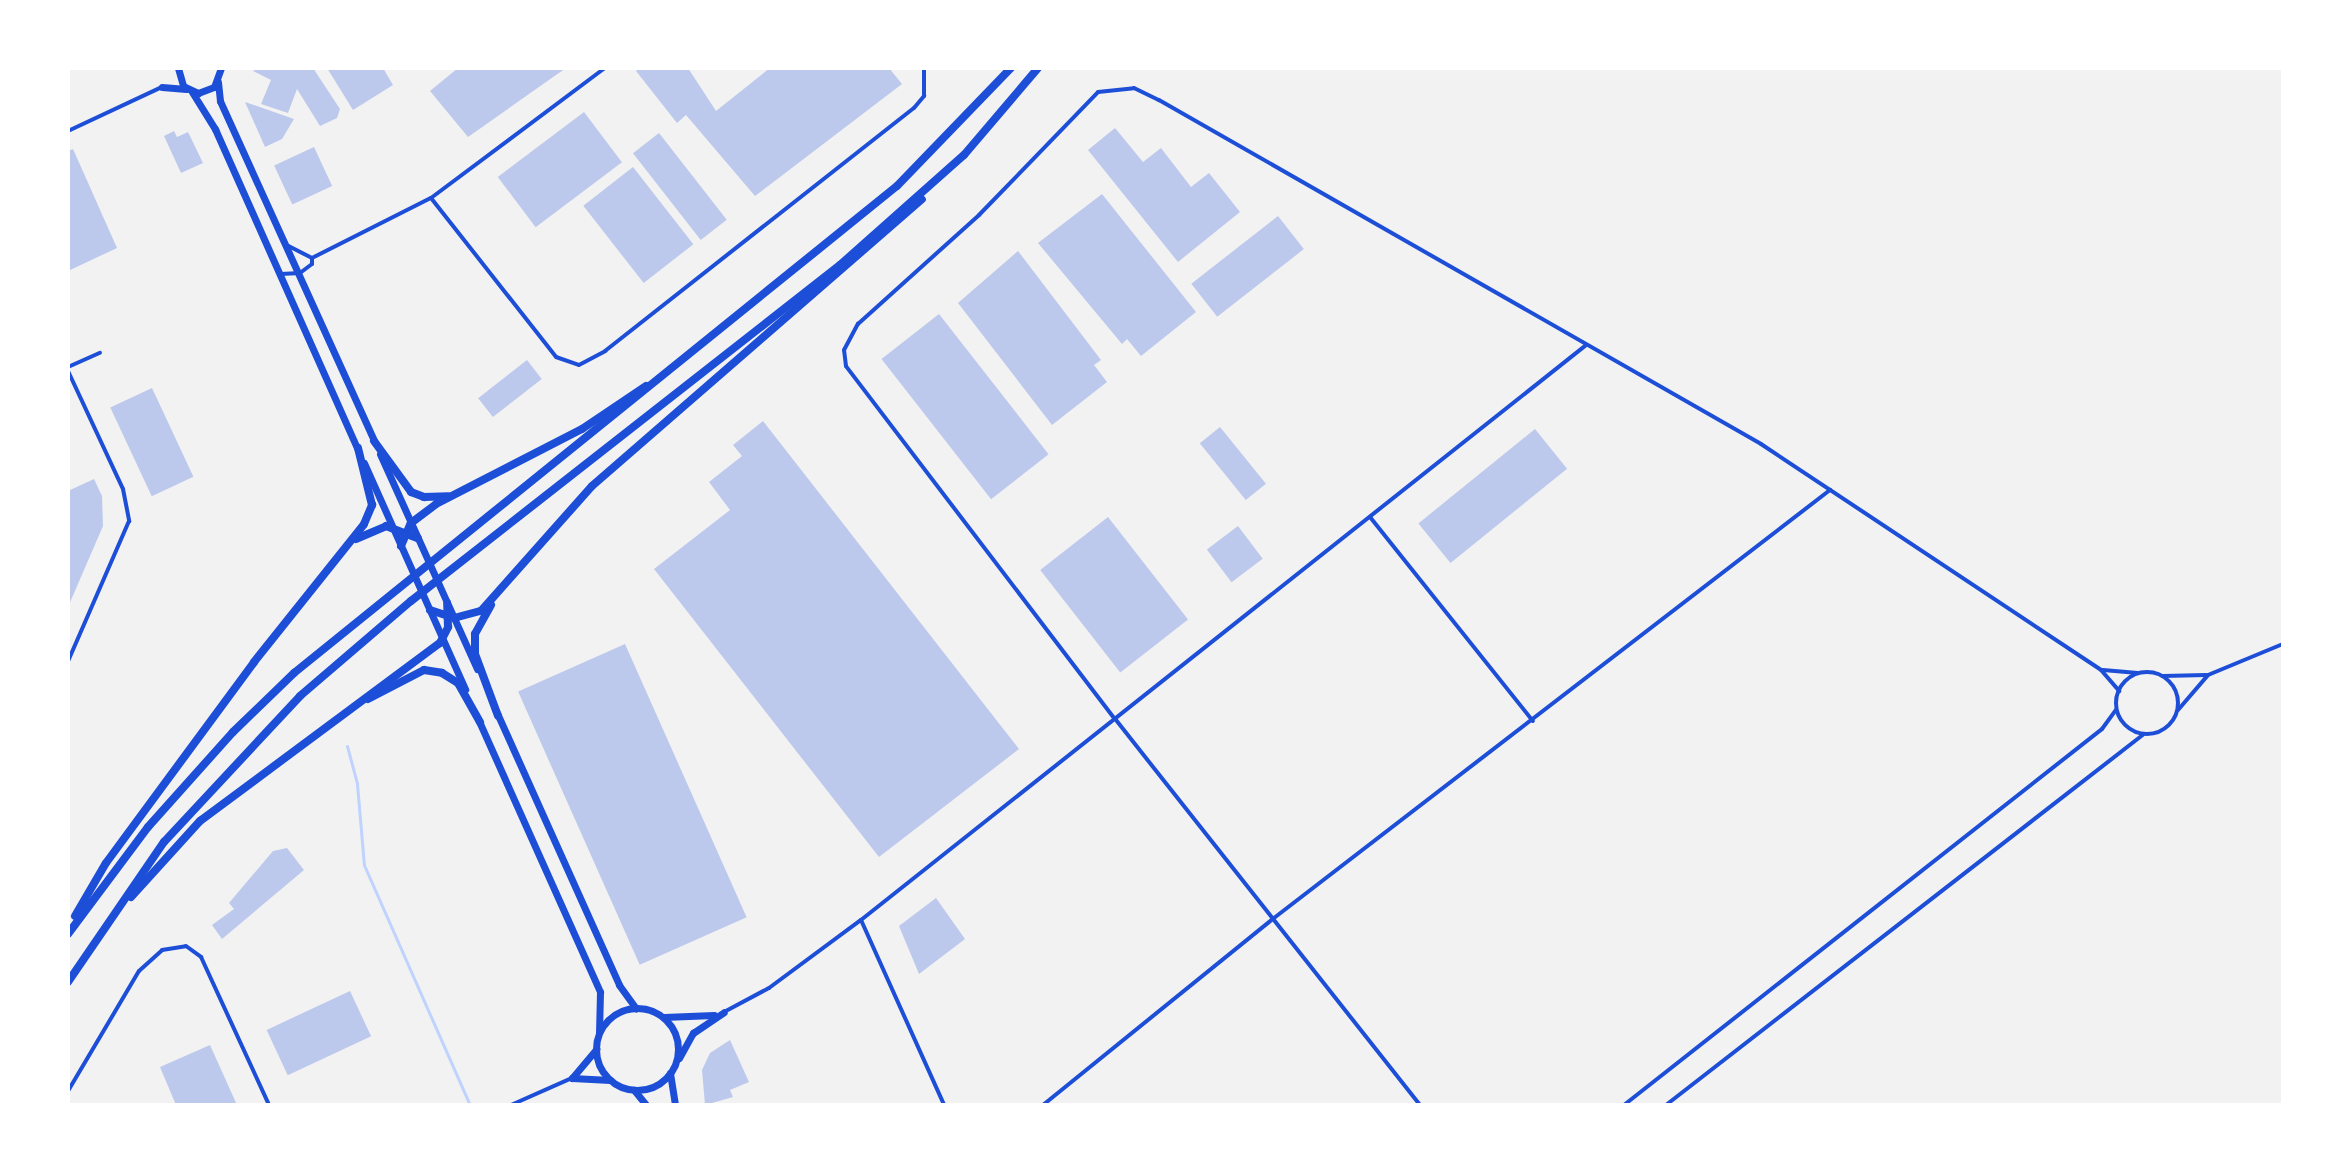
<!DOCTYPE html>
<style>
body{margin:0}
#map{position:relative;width:2351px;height:1173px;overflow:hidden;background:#f2f2f2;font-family:"PT Sans Narrow",sans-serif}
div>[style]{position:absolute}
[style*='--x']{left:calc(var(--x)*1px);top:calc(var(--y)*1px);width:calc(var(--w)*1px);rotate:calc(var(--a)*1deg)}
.stream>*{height:3px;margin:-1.5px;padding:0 1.5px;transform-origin:1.5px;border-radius:1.5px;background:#bfd3fe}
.building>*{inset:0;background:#bdc9ec;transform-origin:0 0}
.minor>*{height:4px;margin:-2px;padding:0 2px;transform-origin:2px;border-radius:2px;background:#1d4ed8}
.minor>.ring{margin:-2px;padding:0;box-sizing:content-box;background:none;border:4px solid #1d4ed8;border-radius:50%}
.trunk>*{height:7px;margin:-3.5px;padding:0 3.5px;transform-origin:3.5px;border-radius:3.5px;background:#1d4ed8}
.trunk>.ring{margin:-3.5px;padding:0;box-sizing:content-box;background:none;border:7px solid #1d4ed8;border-radius:50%}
.motorway>*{height:8px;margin:-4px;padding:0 4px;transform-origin:4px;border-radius:4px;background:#1d4ed8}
span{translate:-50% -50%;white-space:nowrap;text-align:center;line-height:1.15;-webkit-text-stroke:6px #fff;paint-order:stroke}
.frame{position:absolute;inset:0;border:70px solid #fff;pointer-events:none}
</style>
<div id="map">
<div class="stream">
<i style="--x:347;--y:746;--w:39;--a:75"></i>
<i style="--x:357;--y:784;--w:81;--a:85.1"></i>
<i style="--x:364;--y:865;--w:262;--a:66.2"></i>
</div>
<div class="building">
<i style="clip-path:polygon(259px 68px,313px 68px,340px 109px,337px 118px,320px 126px,297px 89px,288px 113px,261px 104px,271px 80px,253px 71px)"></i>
<i style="clip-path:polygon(327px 68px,383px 68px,393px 85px,353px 110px)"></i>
<i style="clip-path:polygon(458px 68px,566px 68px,468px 137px,430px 91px)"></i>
<i style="clip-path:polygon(640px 68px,688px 68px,716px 111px,770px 68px,889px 68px,902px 84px,755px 196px,686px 115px,677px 123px,636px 71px)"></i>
<i style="clip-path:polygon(245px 102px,294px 119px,282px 139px,265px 147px)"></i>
<i style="left:584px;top:112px;width:63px;height:108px;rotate:53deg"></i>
<i style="clip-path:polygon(1115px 128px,1143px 162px,1161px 148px,1191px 187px,1209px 173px,1240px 212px,1178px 262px,1088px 150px)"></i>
<i style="clip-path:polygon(174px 131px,177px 137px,188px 132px,203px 163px,181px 173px,164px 136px)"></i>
<i style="left:659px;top:133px;width:110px;height:33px;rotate:52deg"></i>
<i style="left:314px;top:147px;width:43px;height:44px;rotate:65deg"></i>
<i style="clip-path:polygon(73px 149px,117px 248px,68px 271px,68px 151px)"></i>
<i style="left:633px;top:167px;width:98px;height:63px;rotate:52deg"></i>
<i style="clip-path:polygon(1102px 194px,1196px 312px,1141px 356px,1127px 339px,1122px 344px,1038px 243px)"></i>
<i style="left:1278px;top:216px;width:42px;height:110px;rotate:52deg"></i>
<i style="clip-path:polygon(1018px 251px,1101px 360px,1094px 365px,1107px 382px,1052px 425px,958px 303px)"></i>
<i style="left:939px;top:314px;width:178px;height:73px;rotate:52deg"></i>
<i style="left:527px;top:360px;width:24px;height:62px;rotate:52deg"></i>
<i style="left:152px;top:388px;width:98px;height:46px;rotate:65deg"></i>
<i style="clip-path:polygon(763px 421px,1019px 749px,879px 857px,654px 569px,730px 510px,709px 482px,742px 456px,733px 445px)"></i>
<i style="left:1220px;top:427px;width:73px;height:26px;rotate:51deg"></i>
<i style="left:1535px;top:429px;width:51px;height:150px;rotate:51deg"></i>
<i style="clip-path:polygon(94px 479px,102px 496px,103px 526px,68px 607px,68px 491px)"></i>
<i style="left:1108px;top:517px;width:130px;height:86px;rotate:52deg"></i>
<i style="left:1238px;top:526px;width:41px;height:39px;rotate:53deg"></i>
<i style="left:625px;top:644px;width:299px;height:117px;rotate:66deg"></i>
<i style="clip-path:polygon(287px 848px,304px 870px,222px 939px,212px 925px,234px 909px,229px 903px,273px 851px)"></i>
<i style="clip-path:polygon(936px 898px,965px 939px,919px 974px,899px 926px)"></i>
<i style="left:350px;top:991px;width:50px;height:92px;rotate:65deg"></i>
<i style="clip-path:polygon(730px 1040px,749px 1082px,730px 1090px,733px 1097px,705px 1105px,702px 1070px,710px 1053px)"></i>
<i style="clip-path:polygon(210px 1045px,237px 1105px,176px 1105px,160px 1067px)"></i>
</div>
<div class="minor">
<i style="--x:68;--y:131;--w:104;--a:-25.1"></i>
<i style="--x:431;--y:198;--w:202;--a:51.8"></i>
<i style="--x:556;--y:357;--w:24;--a:19"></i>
<i style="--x:579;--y:365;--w:30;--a:-28"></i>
<i style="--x:605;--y:351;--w:393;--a:-38.2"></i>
<i style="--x:914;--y:108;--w:16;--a:-50"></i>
<i style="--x:924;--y:96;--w:28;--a:-90"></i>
<i style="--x:312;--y:258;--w:133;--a:-26.8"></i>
<i style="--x:431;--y:198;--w:217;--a:-36.8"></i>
<i style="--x:281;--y:274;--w:19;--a:-3"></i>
<i style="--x:300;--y:273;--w:15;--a:-37"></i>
<i style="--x:312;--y:264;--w:6;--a:-90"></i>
<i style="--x:312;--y:258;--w:28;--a:-153"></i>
<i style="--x:68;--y:367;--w:35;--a:-24"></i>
<i style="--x:68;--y:371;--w:130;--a:65"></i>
<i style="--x:123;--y:489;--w:33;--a:79"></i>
<i style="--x:129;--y:521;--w:153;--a:113.5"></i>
<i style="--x:1370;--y:517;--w:261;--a:51.4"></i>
<i style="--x:2103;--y:670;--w:35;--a:5"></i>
<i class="ring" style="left:2116px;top:672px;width:58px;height:58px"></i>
<i style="--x:2163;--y:676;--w:43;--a:-1.3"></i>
<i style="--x:2178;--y:710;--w:46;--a:-49.4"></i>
<i style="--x:2208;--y:675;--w:81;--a:-22.5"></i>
<i style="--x:861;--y:920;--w:203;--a:65.8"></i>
<i style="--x:724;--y:1012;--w:51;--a:-28.1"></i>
<i style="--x:769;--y:988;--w:114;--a:-36.5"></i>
<i style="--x:861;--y:920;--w:924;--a:-38.41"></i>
<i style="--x:68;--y:1091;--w:139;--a:-59.4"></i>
<i style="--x:139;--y:971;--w:31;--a:-42"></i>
<i style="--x:162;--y:950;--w:24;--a:-9"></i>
<i style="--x:186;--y:946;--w:19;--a:36"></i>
<i style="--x:201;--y:957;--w:163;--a:65.3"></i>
<i style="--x:511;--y:1105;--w:67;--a:-23.9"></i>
<i style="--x:1043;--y:1105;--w:297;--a:-39"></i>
<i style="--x:1274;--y:918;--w:702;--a:-37.59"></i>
<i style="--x:1420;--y:1105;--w:493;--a:-128.3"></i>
<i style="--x:1114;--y:718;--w:442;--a:-127.3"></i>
<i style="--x:846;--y:366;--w:16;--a:-97"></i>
<i style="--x:844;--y:350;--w:30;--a:-62"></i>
<i style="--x:858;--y:324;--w:163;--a:-42"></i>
<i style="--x:979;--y:215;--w:171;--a:-45.9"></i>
<i style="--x:1098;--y:92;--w:36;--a:-6"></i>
<i style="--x:1134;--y:88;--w:28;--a:26"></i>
<i style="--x:1159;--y:100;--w:693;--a:29.74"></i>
<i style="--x:1761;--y:444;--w:408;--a:33.6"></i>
<i style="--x:2101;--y:670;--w:28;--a:49"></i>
<i style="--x:1624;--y:1105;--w:608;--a:-38.19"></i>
<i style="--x:2102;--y:729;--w:24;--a:-54"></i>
<i style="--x:1666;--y:1105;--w:605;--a:-37.82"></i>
</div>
<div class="trunk">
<i style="--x:178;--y:68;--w:19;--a:74"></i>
<i style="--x:183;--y:86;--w:17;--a:25"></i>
<i style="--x:198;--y:93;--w:17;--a:-21"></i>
<i style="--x:214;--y:87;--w:20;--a:-70"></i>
<i style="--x:218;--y:82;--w:19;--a:84"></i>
<i style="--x:220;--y:101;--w:375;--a:65.6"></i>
<i style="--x:162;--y:87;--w:24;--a:5"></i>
<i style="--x:192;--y:92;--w:44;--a:58.1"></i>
<i style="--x:215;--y:129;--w:354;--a:66"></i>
<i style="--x:380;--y:454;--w:236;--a:65.7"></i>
<i style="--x:364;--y:463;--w:248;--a:65.9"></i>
<i style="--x:497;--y:713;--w:298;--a:65.8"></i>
<i style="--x:619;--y:985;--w:29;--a:54"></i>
<i style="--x:478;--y:719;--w:299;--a:65.9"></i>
<i style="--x:600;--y:992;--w:40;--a:91.4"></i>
<i class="ring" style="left:596px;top:1008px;width:75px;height:75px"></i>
<i style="--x:664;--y:1017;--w:50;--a:-2.3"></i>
<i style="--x:679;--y:1058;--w:29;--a:-61"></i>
<i style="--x:693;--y:1033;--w:37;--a:-34"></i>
<i style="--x:670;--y:1073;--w:32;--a:81"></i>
<i style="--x:572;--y:1078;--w:38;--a:3"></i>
<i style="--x:572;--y:1078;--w:38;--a:-50"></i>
<i style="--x:634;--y:1090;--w:19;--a:51"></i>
</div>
<div class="motorway">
<i style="--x:374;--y:441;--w:63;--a:54"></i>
<i style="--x:411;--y:492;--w:14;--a:21"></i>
<i style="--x:424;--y:497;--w:24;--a:-2"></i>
<i style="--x:356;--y:539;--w:33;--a:-23"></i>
<i style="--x:386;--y:526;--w:34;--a:21"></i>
<i style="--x:401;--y:546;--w:25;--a:-67"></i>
<i style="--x:411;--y:523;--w:31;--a:-37"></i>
<i style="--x:436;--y:504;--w:164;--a:-27.2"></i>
<i style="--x:582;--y:429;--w:77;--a:-33.9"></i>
<i style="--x:491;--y:605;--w:33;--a:119"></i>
<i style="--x:475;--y:634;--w:20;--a:90"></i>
<i style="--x:475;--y:654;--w:66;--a:69.6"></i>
<i style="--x:430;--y:610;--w:25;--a:18"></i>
<i style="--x:454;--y:618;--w:28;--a:-15"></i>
<i style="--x:481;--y:611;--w:167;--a:-48.4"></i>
<i style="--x:592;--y:486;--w:437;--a:-41"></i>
<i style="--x:368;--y:699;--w:63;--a:-27.4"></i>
<i style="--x:424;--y:670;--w:18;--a:9"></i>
<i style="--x:442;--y:673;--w:19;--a:32"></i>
<i style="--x:458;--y:683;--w:45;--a:60.6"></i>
<i style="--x:131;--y:897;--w:103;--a:-47.8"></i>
<i style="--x:200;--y:821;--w:299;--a:-36.6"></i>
<i style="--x:440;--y:643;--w:18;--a:-63"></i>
<i style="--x:448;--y:627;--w:24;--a:-92"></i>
<i style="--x:75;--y:916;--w:61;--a:-59.7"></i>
<i style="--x:106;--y:863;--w:250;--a:-53.6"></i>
<i style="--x:254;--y:662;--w:176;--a:-51.4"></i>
<i style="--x:364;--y:524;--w:21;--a:-67"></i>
<i style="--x:372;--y:505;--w:59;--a:-103.8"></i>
<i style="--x:68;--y:934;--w:134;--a:-53.2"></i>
<i style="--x:148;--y:827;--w:127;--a:-48.2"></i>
<i style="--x:233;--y:732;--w:85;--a:-44"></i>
<i style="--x:294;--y:673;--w:775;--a:-38.93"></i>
<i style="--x:897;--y:186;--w:164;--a:-46"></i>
<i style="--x:68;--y:982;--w:170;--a:-55.6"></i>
<i style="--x:164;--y:842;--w:200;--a:-47"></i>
<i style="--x:300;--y:696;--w:146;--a:-40.6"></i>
<i style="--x:411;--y:601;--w:545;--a:-38.07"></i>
<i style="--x:840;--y:265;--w:166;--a:-41.6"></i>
<i style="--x:964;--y:155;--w:114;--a:-49.6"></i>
</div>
<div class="frame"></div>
</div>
